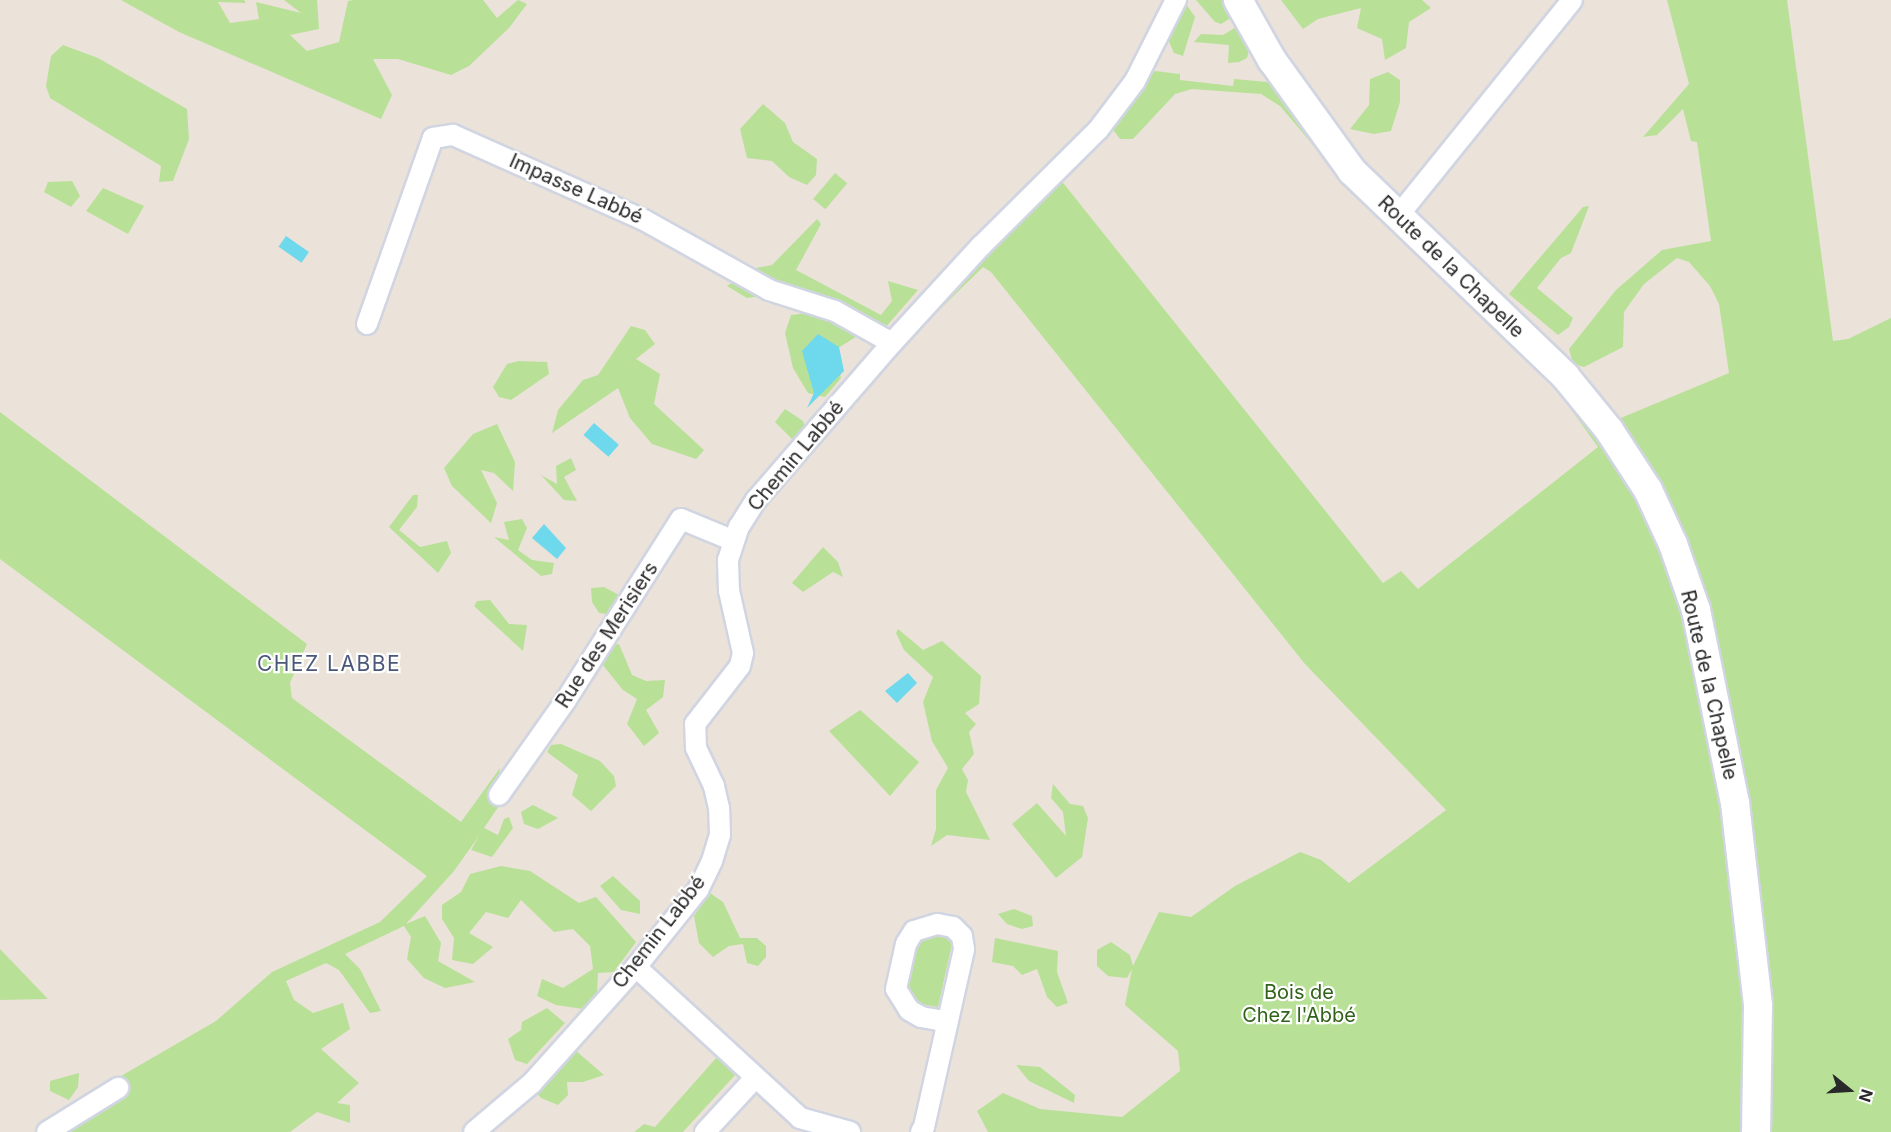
<!DOCTYPE html>
<meta charset="utf-8">
<style>
body{margin:0}
#map{position:relative;width:1891px;height:1132px;overflow:hidden;background:#ebe2da;font-family:Inter,sans-serif}
div>[style]{position:absolute}
[style*='--x']{left:calc(var(--x)*1px);top:calc(var(--y)*1px);width:calc(var(--w)*1px);rotate:calc(var(--a)*1deg)}
.green>*{inset:0;background:#b8e197;transform-origin:0 0}
.water>*{inset:0;background:#6ed8ec;transform-origin:0 0}
.roads{filter:drop-shadow(2px 0 #d0d5e1) drop-shadow(-2px 0 #d0d5e1) drop-shadow(0 2px #d0d5e1) drop-shadow(0 -2px #d0d5e1)}
.minor>*{height:20px;margin:-10px;padding:0 10px;transform-origin:10px;border-radius:10px;background:#fff}
.secondary>*{height:28px;margin:-14px;padding:0 14px;transform-origin:14px;border-radius:14px;background:#fff}
span{translate:-50% -50%;white-space:nowrap;text-align:center;line-height:1.15;-webkit-text-stroke:4.5px #fff;paint-order:stroke}
.street-label{font-size:20px;color:#292929}
.park-label{font-size:20px;color:#32631b}
.neighbourhood-label{font-size:21px;color:#4a5778;letter-spacing:1.5px}
.north{position:absolute;left:1819px;top:1060px;width:60px;height:60px;-webkit-text-stroke:4px #fff;paint-order:stroke;rotate:108deg;font-size:16px;font-weight:700;line-height:24px;text-align:center;color:#292929}
.north::after{content:'';display:block;margin:auto;width:21px;height:27px;background:#292929;clip-path:polygon(50% 0,100% 100%,50% 72%,0 100%)}
</style>
<div id="map">
<div class="green">
<i style="clip-path:polygon(121px 0,244px 0,246px 3px,218px 2px,230px 23px,259px 19px,256px 2px,301px 13px,284px 0,317px 0,319px 29px,290px 35px,307px 51px,339px 42px,348px 1px,353px 0,483px 0,497px 18px,518px 0,527px 4px,509px 28px,469px 66px,451px 75px,398px 59px,373px 59px,392px 95px,381px 119px,179px 32px)"></i>
<i style="clip-path:polygon(1196px 0,1228px 0,1236px 15px,1221px 24px,1215px 22px)"></i>
<i style="clip-path:polygon(1281px 0,1422px 0,1431px 8px,1409px 22px,1406px 48px,1385px 60px,1382px 39px,1357px 28px,1361px 8px,1318px 19px,1303px 29px)"></i>
<i style="clip-path:polygon(1667px 0,1787px 0,1833px 341px,1848px 339px,1891px 318px,1891px 1132px,1770px 1132px,1773px 1015px,1746px 796px,1674px 519px,1647px 461px,1616px 420px,1729px 373px,1719px 304px,1710px 286px,1689px 262px,1677px 258px,1644px 284px,1624px 312px,1623px 347px,1584px 367px,1573px 364px,1569px 349px,1616px 290px,1662px 250px,1711px 241px,1697px 142px,1691px 141px,1683px 109px,1657px 135px,1643px 137px,1689px 84px)"></i>
<i style="clip-path:polygon(1184px 1px,1195px 17px,1183px 56px,1174px 53px,1167px 37px)"></i>
<i style="clip-path:polygon(1241px 24px,1251px 43px,1247px 58px,1239px 62px,1228px 63px,1229px 45px,1194px 42px,1201px 34px,1223px 35px)"></i>
<i style="clip-path:polygon(63px 45px,98px 58px,187px 109px,189px 139px,173px 181px,159px 182px,161px 166px,50px 98px,46px 86px,51px 56px)"></i>
<i style="clip-path:polygon(1155px 71px,1180px 74px,1180px 80px,1233px 86px,1234px 79px,1267px 82px,1277px 87px,1346px 184px,1280px 106px,1261px 94px,1192px 89px,1175px 94px,1133px 139px,1120px 139px,1111px 127px,1142px 82px)"></i>
<i style="clip-path:polygon(1388px 72px,1400px 80px,1400px 102px,1391px 131px,1374px 134px,1350px 129px,1369px 105px,1370px 79px)"></i>
<i style="clip-path:polygon(763px 104px,785px 123px,793px 142px,817px 159px,816px 175px,807px 185px,789px 177px,772px 161px,747px 158px,740px 129px)"></i>
<i style="left:835px;top:173px;width:16px;height:34px;rotate:40deg"></i>
<i style="clip-path:polygon(1060px 179px,1383px 583px,1401px 571px,1418px 589px,1598px 447px,1560px 394px,1601px 436px,1634px 487px,1679px 591px,1705px 684px,1747px 993px,1747px 1132px,988px 1132px,977px 1111px,1003px 1093px,1040px 1109px,1122px 1117px,1180px 1071px,1178px 1051px,1125px 1005px,1132px 969px,1127px 978px,1108px 976px,1097px 966px,1097px 950px,1111px 942px,1130px 955px,1133px 966px,1159px 912px,1191px 917px,1235px 886px,1300px 852px,1321px 860px,1349px 883px,1446px 810px,1305px 664px,991px 272px,983px 267px,875px 373px,954px 284px)"></i>
<i style="clip-path:polygon(72px 181px,80px 196px,71px 207px,44px 192px,48px 182px)"></i>
<i style="clip-path:polygon(103px 188px,144px 206px,128px 234px,86px 211px)"></i>
<i style="clip-path:polygon(1589px 206px,1571px 253px,1561px 258px,1537px 288px,1573px 318px,1569px 327px,1558px 335px,1509px 294px,1583px 207px)"></i>
<i style="clip-path:polygon(817px 219px,821px 224px,796px 270px,881px 315px,892px 301px,888px 281px,918px 290px,884px 329px,859px 335px,835px 350px,841px 378px,825px 397px,808px 393px,793px 368px,785px 333px,791px 315px,813px 312px,791px 292px,747px 298px,727px 286px,756px 268px,772px 265px)"></i>
<i style="clip-path:polygon(631px 326px,645px 330px,655px 344px,636px 359px,660px 374px,654px 404px,704px 450px,696px 459px,652px 444px,630px 418px,618px 388px,552px 433px,558px 410px,583px 380px,598px 375px)"></i>
<i style="clip-path:polygon(519px 361px,547px 362px,549px 374px,511px 400px,499px 397px,493px 387px,507px 364px)"></i>
<i style="clip-path:polygon(785px 409px,803px 421px,807px 430px,795px 442px,775px 422px)"></i>
<i style="clip-path:polygon(0 412px,307px 644px,290px 683px,292px 698px,461px 822px,500px 768px,498px 786px,505px 797px,484px 828px,498px 835px,504px 819px,509px 817px,513px 828px,492px 857px,471px 850px,479px 836px,454px 871px,406px 924px,425px 916px,441px 943px,438px 961px,475px 982px,445px 988px,424px 978px,407px 959px,411px 937px,404px 926px,345px 954px,360px 969px,381px 1011px,370px 1013px,339px 970px,326px 963px,286px 981px,294px 1000px,313px 1013px,343px 1003px,350px 1029px,321px 1049px,359px 1083px,337px 1103px,350px 1105px,350px 1123px,317px 1112px,290px 1132px,59px 1132px,115px 1097px,121px 1076px,216px 1021px,272px 972px,380px 922px,427px 876px,0 559px)"></i>
<i style="clip-path:polygon(497px 424px,515px 462px,513px 491px,494px 473px,481px 470px,497px 503px,491px 523px,452px 486px,444px 468px,473px 434px)"></i>
<i style="clip-path:polygon(571px 458px,576px 470px,564px 477px,577px 501px,564px 500px,541px 475px,557px 484px,556px 466px)"></i>
<i style="clip-path:polygon(413px 495px,418px 495px,417px 507px,399px 530px,420px 547px,447px 541px,451px 553px,438px 573px,389px 527px)"></i>
<i style="clip-path:polygon(522px 519px,527px 528px,518px 550px,532px 560px,554px 563px,552px 574px,541px 576px,494px 537px,509px 540px,504px 522px)"></i>
<i style="clip-path:polygon(823px 547px,838px 562px,843px 577px,833px 572px,803px 592px,792px 583px)"></i>
<i style="clip-path:polygon(604px 587px,621px 596px,608px 614px,599px 613px,592px 602px,591px 588px)"></i>
<i style="clip-path:polygon(490px 600px,509px 624px,527px 625px,523px 651px,474px 606px,477px 601px)"></i>
<i style="clip-path:polygon(898px 629px,923px 650px,942px 641px,981px 676px,979px 704px,965px 713px,976px 724px,969px 732px,974px 754px,962px 769px,968px 780px,966px 792px,990px 840px,947px 835px,931px 846px,936px 829px,936px 790px,948px 768px,932px 741px,923px 702px,933px 677px,904px 650px,896px 633px)"></i>
<i style="clip-path:polygon(619px 644px,632px 675px,646px 681px,665px 680px,663px 697px,646px 710px,659px 733px,644px 746px,627px 724px,637px 699px,623px 690px,602px 664px,610px 646px)"></i>
<i style="clip-path:polygon(860px 710px,919px 762px,890px 796px,829px 731px)"></i>
<i style="clip-path:polygon(561px 744px,600px 761px,614px 776px,616px 786px,591px 811px,572px 795px,578px 775px,547px 752px,551px 745px)"></i>
<i style="clip-path:polygon(1053px 784px,1070px 804px,1083px 806px,1088px 818px,1082px 857px,1056px 878px,1012px 824px,1037px 803px,1066px 836px,1063px 812px,1051px 798px)"></i>
<i style="clip-path:polygon(533px 805px,558px 818px,538px 829px,524px 824px,521px 812px)"></i>
<i style="clip-path:polygon(501px 866px,530px 871px,579px 903px,596px 897px,636px 942px,614px 972px,598px 973px,597px 993px,583px 1009px,556px 1005px,537px 996px,542px 979px,563px 988px,593px 969px,590px 946px,573px 929px,554px 932px,521px 900px,508px 918px,486px 912px,469px 933px,493px 947px,473px 964px,452px 960px,454px 938px,442px 919px,442px 905px,461px 892px,470px 874px)"></i>
<i style="clip-path:polygon(613px 876px,640px 901px,640px 914px,621px 910px,600px 886px)"></i>
<i style="clip-path:polygon(710px 893px,723px 902px,740px 938px,757px 938px,766px 946px,766px 957px,758px 966px,747px 963px,743px 944px,729px 946px,713px 957px,699px 943px,694px 916px)"></i>
<i style="clip-path:polygon(1014px 909px,1032px 916px,1033px 926px,1022px 929px,1007px 924px,998px 914px)"></i>
<i style="clip-path:polygon(931px 933px,943px 934px,952px 944px,938px 1007px,916px 1003px,905px 986px,912px 949px,918px 939px)"></i>
<i style="clip-path:polygon(995px 938px,1058px 951px,1057px 972px,1068px 1003px,1057px 1007px,1047px 997px,1037px 969px,1022px 975px,1013px 966px,992px 962px)"></i>
<i style="clip-path:polygon(0 949px,48px 999px,0 1000px)"></i>
<i style="clip-path:polygon(547px 1008px,565px 1023px,527px 1064px,515px 1060px,508px 1039px,521px 1030px,522px 1022px)"></i>
<i style="clip-path:polygon(575px 1050px,604px 1075px,583px 1082px,567px 1082px,568px 1095px,558px 1105px,541px 1098px,536px 1092px)"></i>
<i style="clip-path:polygon(717px 1057px,736px 1074px,683px 1132px,634px 1132px,644px 1124px,655px 1127px)"></i>
<i style="clip-path:polygon(1016px 1065px,1040px 1067px,1075px 1095px,1074px 1103px,1029px 1081px)"></i>
<i style="clip-path:polygon(79px 1073px,78px 1087px,69px 1100px,50px 1091px,50px 1081px)"></i>
</div>
<div class="water">
<i style="left:286px;top:236px;width:28px;height:13px;rotate:35deg"></i>
<i style="clip-path:polygon(818px 334px,839px 347px,844px 371px,807px 408px,814px 393px,802px 351px)"></i>
<i style="left:594px;top:423px;width:33px;height:16px;rotate:41deg"></i>
<i style="clip-path:polygon(544px 524px,566px 548px,557px 559px,532px 538px)"></i>
<i style="clip-path:polygon(908px 673px,917px 683px,897px 703px,885px 691px)"></i>
</div>
<div class="roads">
<div class="minor">
<i style="--x:1398;--y:216;--w:277;--a:-51.1"></i>
<i style="--x:367;--y:324;--w:197;--a:-70.5"></i>
<i style="--x:433;--y:138;--w:20;--a:-9"></i>
<i style="--x:453;--y:135;--w:209;--a:24"></i>
<i style="--x:644;--y:220;--w:143;--a:29.2"></i>
<i style="--x:769;--y:290;--w:69;--a:17.7"></i>
<i style="--x:835;--y:311;--w:65;--a:29.3"></i>
<i style="--x:499;--y:795;--w:116;--a:-54.8"></i>
<i style="--x:566;--y:700;--w:214;--a:-57.6"></i>
<i style="--x:681;--y:519;--w:55;--a:22.4"></i>
<i style="--x:636;--y:967;--w:223;--a:42.6"></i>
<i style="--x:800;--y:1118;--w:52;--a:15.6"></i>
<i style="--x:47;--y:1132;--w:84;--a:-31.8"></i>
<i style="--x:474;--y:1132;--w:76;--a:-40.2"></i>
<i style="--x:532;--y:1083;--w:156;--a:-48.1"></i>
<i style="--x:636;--y:967;--w:99;--a:-51.2"></i>
<i style="--x:698;--y:890;--w:32;--a:-64"></i>
<i style="--x:712;--y:861;--w:28;--a:-73"></i>
<i style="--x:720;--y:834;--w:26;--a:-92"></i>
<i style="--x:719;--y:808;--w:23;--a:-103"></i>
<i style="--x:714;--y:786;--w:42;--a:-115.3"></i>
<i style="--x:696;--y:748;--w:24;--a:-92"></i>
<i style="--x:695;--y:724;--w:73;--a:-52.2"></i>
<i style="--x:740;--y:666;--w:13;--a:-77"></i>
<i style="--x:743;--y:653;--w:64;--a:-102.7"></i>
<i style="--x:729;--y:591;--w:31;--a:-92"></i>
<i style="--x:728;--y:560;--w:35;--a:-72"></i>
<i style="--x:739;--y:527;--w:32;--a:-58"></i>
<i style="--x:756;--y:500;--w:208;--a:-49.1"></i>
<i style="--x:892;--y:343;--w:132;--a:-47.5"></i>
<i style="--x:981;--y:246;--w:165;--a:-44.8"></i>
<i style="--x:1098;--y:130;--w:61;--a:-52.9"></i>
<i style="--x:1135;--y:81;--w:91;--a:-63.2"></i>
<i style="--x:705;--y:1132;--w:74;--a:-47.2"></i>
<i style="--x:921;--y:1132;--w:6;--a:-59"></i>
<i style="--x:924;--y:1127;--w:182;--a:-77.3"></i>
<i style="--x:964;--y:949;--w:13;--a:-99"></i>
<i style="--x:962;--y:936;--w:13;--a:-135"></i>
<i style="--x:953;--y:927;--w:16;--a:-169"></i>
<i style="--x:937;--y:924;--w:24;--a:163"></i>
<i style="--x:914;--y:931;--w:15;--a:122"></i>
<i style="--x:906;--y:944;--w:46;--a:102.5"></i>
<i style="--x:896;--y:989;--w:25;--a:58"></i>
<i style="--x:909;--y:1010;--w:14;--a:30"></i>
<i style="--x:921;--y:1017;--w:27;--a:10"></i>
</div>
<div class="secondary">
<i style="--x:1238;--y:0;--w:69;--a:60.5"></i>
<i style="--x:1272;--y:60;--w:137;--a:54.2"></i>
<i style="--x:1352;--y:171;--w:296;--a:43.9"></i>
<i style="--x:1565;--y:376;--w:70;--a:50.8"></i>
<i style="--x:1609;--y:430;--w:72;--a:57"></i>
<i style="--x:1648;--y:490;--w:60;--a:65.2"></i>
<i style="--x:1673;--y:544;--w:70;--a:70.8"></i>
<i style="--x:1696;--y:610;--w:197;--a:78.6"></i>
<i style="--x:1735;--y:803;--w:204;--a:83.5"></i>
<i style="--x:1758;--y:1006;--w:126;--a:90.9"></i>
</div>
</div>
<div class="street-label">
<span style="left:576px;top:189px;rotate:24deg">Impasse Labbé</span>
<span style="left:1451px;top:267px;rotate:44deg">Route de la Chapelle</span>
<span style="left:796px;top:456px;rotate:-50deg">Chemin Labbé</span>
<span style="left:607px;top:635px;rotate:-57deg">Rue des Merisiers</span>
<span style="left:1709px;top:685px;rotate:77deg">Route de la Chapelle</span>
<span style="left:659px;top:932px;rotate:-52deg">Chemin Labbé</span>
</div>
<div class="park-label">
<span style="left:1299px;top:1004px">Bois de<br>Chez l'Abbé</span>
</div>
<div class="neighbourhood-label">
<span style="left:329px;top:664px">CHEZ LABBE</span>
</div>
<div class="north">N</div>
</div>
